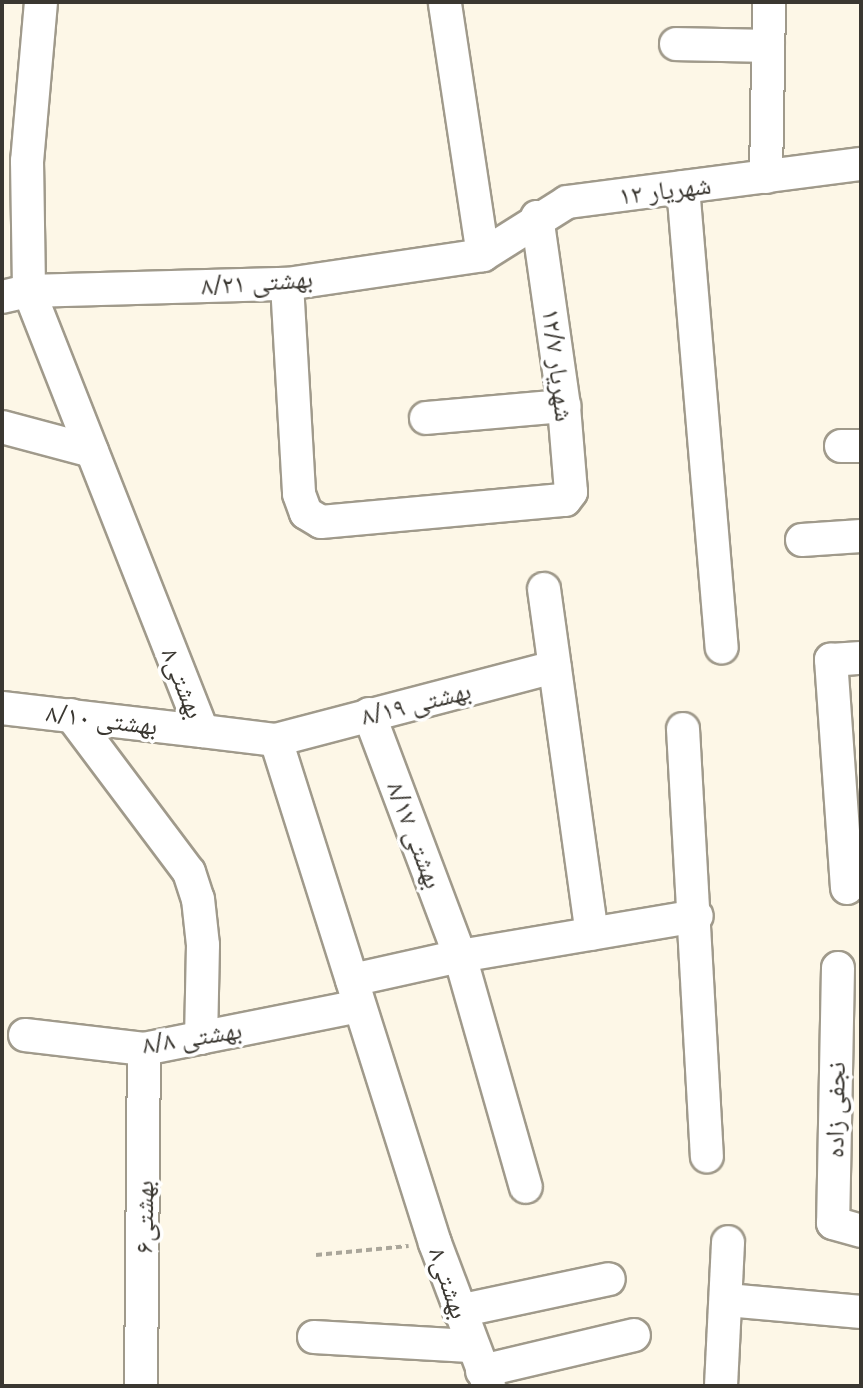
<!DOCTYPE html>
<meta charset="utf-8">
<style>
body{margin:0}
#map{position:relative;width:863px;height:1388px;overflow:hidden;background:#fdf7e7;font-family:"Public Sans","Noto Naskh Arabic",sans-serif}
div>[style]{position:absolute}
[style*='--x']{left:calc(var(--x)*1px);top:calc(var(--y)*1px);width:calc(var(--w)*1px);rotate:calc(var(--a)*1deg)}
.path>*{height:4px;margin-top:-2px;transform-origin:0;background:repeating-linear-gradient(90deg,#aaa69a 0 6px,transparent 0 10px)}
.roads{filter:drop-shadow(2px 0 #a09a8b) drop-shadow(-2px 0 #a09a8b) drop-shadow(0 2px #a09a8b) drop-shadow(0 -2px #a09a8b)}
.minor>*{height:32px;margin:-16px;padding:0 16px;transform-origin:16px;border-radius:16px;background:#fff}
span{translate:-50% -50%;white-space:nowrap;text-align:center;line-height:1.15;-webkit-text-stroke:7px #fff;paint-order:stroke}
.street-label{font-size:26px;color:#3a3731}
.frame{position:absolute;inset:0;border:4px solid #3a3731;pointer-events:none}
</style>
<div id="map">
<div class="path">
<i style="--x:316;--y:1255;--w:93;--a:-5.5"></i>
</div>
<div class="roads">
<div class="minor">
<i style="--x:41;--y:2;--w:160;--a:95"></i>
<i style="--x:27;--y:161;--w:130;--a:89.1"></i>
<i style="--x:29;--y:291;--w:473;--a:68.5"></i>
<i style="--x:202;--y:731;--w:75;--a:6.9"></i>
<i style="--x:276;--y:740;--w:528;--a:72.46"></i>
<i style="--x:435;--y:1243;--w:153;--a:69.3"></i>
<i style="--x:445;--y:4;--w:254;--a:81.4"></i>
<i style="--x:676;--y:44;--w:92;--a:1.2"></i>
<i style="--x:766;--y:177;--w:175;--a:-89"></i>
<i style="--x:683;--y:187;--w:462;--a:85.2"></i>
<i style="--x:287;--y:284;--w:210;--a:86.7"></i>
<i style="--x:299;--y:494;--w:20;--a:70"></i>
<i style="--x:306;--y:513;--w:17;--a:31"></i>
<i style="--x:321;--y:522;--w:245;--a:-5.2"></i>
<i style="--x:565;--y:500;--w:10;--a:-53"></i>
<i style="--x:571;--y:492;--w:86;--a:-94.7"></i>
<i style="--x:564;--y:406;--w:191;--a:-98.1"></i>
<i style="--x:2;--y:297;--w:28;--a:-13"></i>
<i style="--x:29;--y:291;--w:258;--a:-1.6"></i>
<i style="--x:287;--y:284;--w:198;--a:-8.4"></i>
<i style="--x:483;--y:255;--w:99;--a:-32.2"></i>
<i style="--x:567;--y:202;--w:296;--a:-7.4"></i>
<i style="--x:426;--y:418;--w:139;--a:-5"></i>
<i style="--x:2;--y:427;--w:93;--a:14.9"></i>
<i style="--x:841;--y:446;--w:20;--a:0"></i>
<i style="--x:802;--y:540;--w:59;--a:-3.9"></i>
<i style="--x:544;--y:589;--w:348;--a:82.1"></i>
<i style="--x:2;--y:708;--w:201;--a:6.6"></i>
<i style="--x:369;--y:714;--w:259;--a:69.4"></i>
<i style="--x:460;--y:956;--w:240;--a:74.1"></i>
<i style="--x:71;--y:715;--w:196;--a:53.1"></i>
<i style="--x:189;--y:872;--w:28;--a:72"></i>
<i style="--x:198;--y:899;--w:46;--a:83.8"></i>
<i style="--x:203;--y:945;--w:93;--a:91.2"></i>
<i style="--x:683;--y:729;--w:428;--a:86.8"></i>
<i style="--x:276;--y:740;--w:288;--a:-14.7"></i>
<i style="--x:847;--y:888;--w:229;--a:-94"></i>
<i style="--x:831;--y:660;--w:30;--a:-4"></i>
<i style="--x:838;--y:968;--w:255;--a:91.1"></i>
<i style="--x:833;--y:1223;--w:29;--a:16"></i>
<i style="--x:352;--y:980;--w:111;--a:-12.5"></i>
<i style="--x:460;--y:956;--w:240;--a:-9.6"></i>
<i style="--x:25;--y:1035;--w:120;--a:6.7"></i>
<i style="--x:144;--y:1049;--w:219;--a:-11.3"></i>
<i style="--x:727;--y:1300;--w:135;--a:5.1"></i>
<i style="--x:459;--y:1311;--w:153;--a:-12"></i>
<i style="--x:314;--y:1337;--w:156;--a:3.3"></i>
<i style="--x:482;--y:1371;--w:156;--a:-13.3"></i>
<i style="--x:141;--y:1386;--w:337;--a:-89.5"></i>
<i style="--x:721;--y:1386;--w:144;--a:-87.2"></i>
</div>
</div>
<div class="street-label">
<span style="left:665px;top:190px;rotate:-7deg">شهریار ۱۲</span>
<span style="left:257px;top:282px;rotate:-4deg">بهشتی ۸/۲۱</span>
<span style="left:558px;top:365px;rotate:83deg">شهریار ۱۲/۷</span>
<span style="left:183px;top:683px;rotate:68deg">بهشتی۸</span>
<span style="left:416px;top:703px;rotate:-14deg">بهشتی ۸/۱۹</span>
<span style="left:102px;top:719px;rotate:7deg">بهشتی ۸/۱۰</span>
<span style="left:415px;top:835px;rotate:69deg">بهشتی ۸/۱۷</span>
<span style="left:192px;top:1037px;rotate:-9deg">بهشتی ۸/۸</span>
<span style="left:835px;top:1110px;rotate:-89deg">نجفی زاده</span>
<span style="left:144px;top:1217px;rotate:-90deg">بهشتی۶</span>
<span style="left:449px;top:1283px;rotate:71deg">بهشتی۸</span>
</div>
<div class="frame"></div>
</div>
